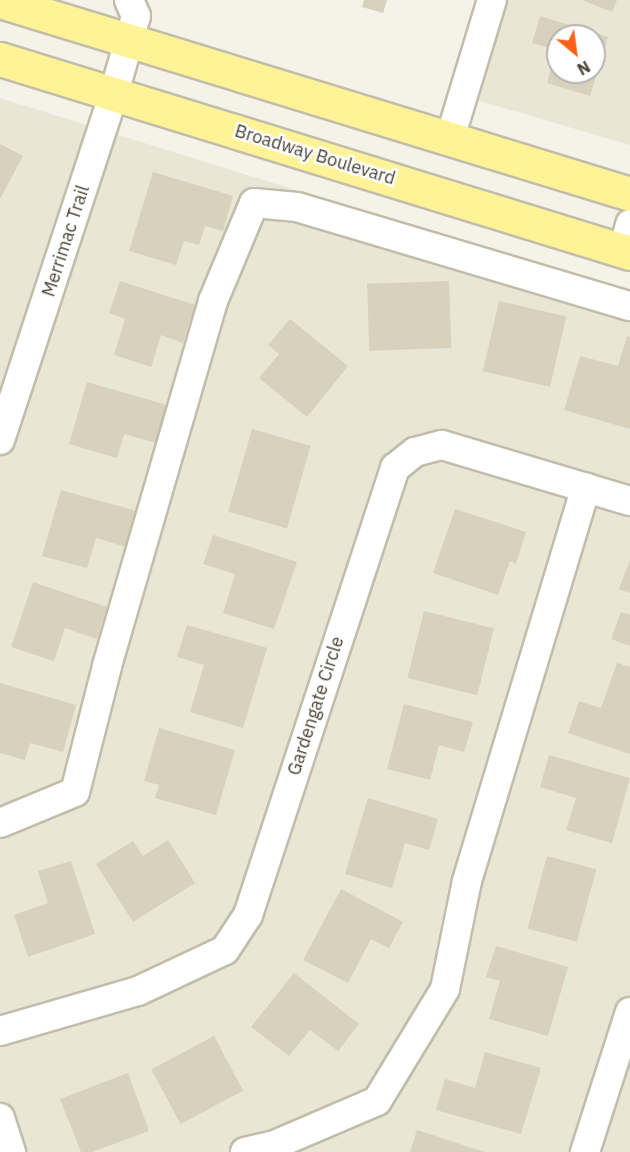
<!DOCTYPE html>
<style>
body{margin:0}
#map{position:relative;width:630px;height:1152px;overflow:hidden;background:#f5f3e8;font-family:"IBM Plex Sans",sans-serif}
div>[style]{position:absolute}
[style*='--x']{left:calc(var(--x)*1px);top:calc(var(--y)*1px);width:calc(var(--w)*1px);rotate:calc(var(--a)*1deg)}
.residential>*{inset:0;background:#e9e6d6}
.building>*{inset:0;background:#d7d1bd;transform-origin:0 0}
.roads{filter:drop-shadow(2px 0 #c1bdaa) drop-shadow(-2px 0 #c1bdaa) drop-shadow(0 2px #c1bdaa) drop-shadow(0 -2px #c1bdaa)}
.minor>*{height:28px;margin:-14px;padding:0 14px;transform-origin:14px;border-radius:14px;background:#fff}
.major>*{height:33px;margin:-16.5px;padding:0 16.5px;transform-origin:16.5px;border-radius:16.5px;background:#fff397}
span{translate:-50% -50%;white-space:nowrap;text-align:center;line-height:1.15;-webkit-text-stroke:5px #fff;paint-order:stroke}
.street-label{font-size:18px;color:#484436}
.north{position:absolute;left:546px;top:24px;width:60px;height:60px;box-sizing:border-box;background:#fff;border:2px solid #b6b4af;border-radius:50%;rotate:151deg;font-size:16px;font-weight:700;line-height:24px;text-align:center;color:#484436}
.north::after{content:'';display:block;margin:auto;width:21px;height:27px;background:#ff6015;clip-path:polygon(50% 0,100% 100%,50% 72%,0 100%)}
</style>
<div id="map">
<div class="residential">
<i style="clip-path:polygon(evenodd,504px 0,630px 0,630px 145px,476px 100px,504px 0,558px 36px,594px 36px,594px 72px,558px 72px,558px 36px)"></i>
<i style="clip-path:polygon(0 98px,630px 294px,630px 1152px,0 1152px)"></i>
</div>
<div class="building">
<i style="clip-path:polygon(364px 0,387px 0,383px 13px,362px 7px)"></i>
<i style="clip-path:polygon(582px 0,617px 0,612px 12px)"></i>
<i style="clip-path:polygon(evenodd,540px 16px,608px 37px,590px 96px,547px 83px,556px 50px,532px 43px,540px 16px,558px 36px,594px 36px,594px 72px,558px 72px,558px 36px)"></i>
<i style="clip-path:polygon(0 144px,23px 156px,0 199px)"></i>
<i style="clip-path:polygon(153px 172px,233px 196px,223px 231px,205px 226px,199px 245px,184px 241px,176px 265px,129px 251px)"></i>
<i style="clip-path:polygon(120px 281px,195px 305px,183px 343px,161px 335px,151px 367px,114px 355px,125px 319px,109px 313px)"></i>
<i style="left:449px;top:281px;width:67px;height:82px;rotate:88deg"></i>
<i style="left:499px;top:301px;width:69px;height:72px;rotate:13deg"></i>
<i style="clip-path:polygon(290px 319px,348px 366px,307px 417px,259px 378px,279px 354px,268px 345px)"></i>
<i style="clip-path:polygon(627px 336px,630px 337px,630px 429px,564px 410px,580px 356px,618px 366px)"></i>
<i style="clip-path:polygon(87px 382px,167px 405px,156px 443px,124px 434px,117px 458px,69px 444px)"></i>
<i style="left:252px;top:429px;width:61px;height:86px;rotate:16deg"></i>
<i style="clip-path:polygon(61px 490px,140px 512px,130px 548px,96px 538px,87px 568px,42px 556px)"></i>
<i style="clip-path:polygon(455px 509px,526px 532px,516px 564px,510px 561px,498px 595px,433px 573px)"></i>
<i style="clip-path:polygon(213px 535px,297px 562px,274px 629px,223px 613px,235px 574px,203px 564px)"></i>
<i style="clip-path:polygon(630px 560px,630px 593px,619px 589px)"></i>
<i style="clip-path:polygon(33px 582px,107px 607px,97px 639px,65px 628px,54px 661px,11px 647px)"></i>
<i style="left:424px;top:611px;width:72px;height:69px;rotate:14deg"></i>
<i style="clip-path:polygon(621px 612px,630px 615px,630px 646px,611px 639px)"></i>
<i style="clip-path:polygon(187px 625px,267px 648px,243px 728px,190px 712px,204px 665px,177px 657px)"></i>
<i style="clip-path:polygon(617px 663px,630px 667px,630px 754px,568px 733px,579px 701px,601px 708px)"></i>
<i style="clip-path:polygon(0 683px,76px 705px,63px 752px,30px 743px,25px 760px,0 753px)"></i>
<i style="clip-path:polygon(404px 704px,473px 722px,464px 752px,439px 745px,430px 780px,387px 769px)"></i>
<i style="clip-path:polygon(159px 728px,235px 750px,216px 815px,155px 798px,159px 785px,144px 781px)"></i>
<i style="clip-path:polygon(549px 755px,630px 778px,612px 843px,566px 830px,576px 798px,540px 787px)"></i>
<i style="clip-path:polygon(368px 798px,438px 819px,429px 850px,405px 843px,392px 888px,345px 874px)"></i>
<i style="clip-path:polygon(168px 840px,195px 883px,133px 922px,96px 864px,133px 841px,143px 856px)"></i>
<i style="left:547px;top:856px;width:51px;height:75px;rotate:15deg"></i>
<i style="clip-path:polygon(71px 861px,95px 934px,28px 957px,14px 915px,48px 903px,38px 871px)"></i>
<i style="clip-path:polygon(341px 889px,403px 922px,389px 948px,371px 939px,348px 983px,303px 960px)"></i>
<i style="clip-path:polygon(496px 946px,568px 967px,548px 1036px,489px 1019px,500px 981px,486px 977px)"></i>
<i style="clip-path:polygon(294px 973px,359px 1024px,338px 1051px,310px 1030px,289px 1056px,251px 1027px)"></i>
<i style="left:214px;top:1036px;width:62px;height:71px;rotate:62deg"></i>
<i style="clip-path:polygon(485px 1052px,541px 1068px,521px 1134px,436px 1110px,445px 1079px,475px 1088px)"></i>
<i style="clip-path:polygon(128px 1073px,149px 1131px,92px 1152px,81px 1152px,60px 1099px)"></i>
<i style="clip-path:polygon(417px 1130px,484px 1152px,410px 1152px)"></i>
</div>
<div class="roads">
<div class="minor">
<i style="--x:450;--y:138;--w:144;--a:-73.1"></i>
<i style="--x:623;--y:251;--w:28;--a:-75"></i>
<i style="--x:0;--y:440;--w:365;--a:-71.8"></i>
<i style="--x:114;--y:93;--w:80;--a:-74.1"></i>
<i style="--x:136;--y:16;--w:17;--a:-114"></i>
<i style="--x:0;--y:823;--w:81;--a:-22.5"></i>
<i style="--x:75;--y:792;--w:130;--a:-75.7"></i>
<i style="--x:107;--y:666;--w:380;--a:-73.8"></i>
<i style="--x:213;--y:301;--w:106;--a:-67.3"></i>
<i style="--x:254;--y:203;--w:43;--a:5.3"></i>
<i style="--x:297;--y:207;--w:347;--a:16.6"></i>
<i style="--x:0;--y:1031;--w:144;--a:-16.2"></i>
<i style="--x:138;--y:991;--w:96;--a:-25.2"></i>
<i style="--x:225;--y:950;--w:42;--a:-56.7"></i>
<i style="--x:248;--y:915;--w:471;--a:-71.8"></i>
<i style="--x:395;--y:468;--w:26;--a:-39"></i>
<i style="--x:415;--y:452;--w:28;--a:-15"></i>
<i style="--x:442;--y:445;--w:196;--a:16.6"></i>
<i style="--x:0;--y:1118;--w:36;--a:72"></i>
<i style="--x:245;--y:1152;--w:28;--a:-13"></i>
<i style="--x:272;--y:1146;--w:114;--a:-23.2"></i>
<i style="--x:377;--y:1101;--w:131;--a:-58.7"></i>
<i style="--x:445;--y:989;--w:110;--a:-78.5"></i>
<i style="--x:467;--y:881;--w:411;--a:-73.2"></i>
<i style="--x:585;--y:1152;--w:147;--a:-72.2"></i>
</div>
<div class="major">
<i style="--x:0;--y:1;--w:659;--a:17.03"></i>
<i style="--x:0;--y:59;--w:659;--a:17.12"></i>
</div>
</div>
<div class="street-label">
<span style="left:315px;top:155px;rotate:17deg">Broadway Boulevard</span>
<span style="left:66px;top:241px;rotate:-72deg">Merrimac Trail</span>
<span style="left:316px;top:706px;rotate:-72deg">Gardengate Circle</span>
</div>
<div class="north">N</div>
</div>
